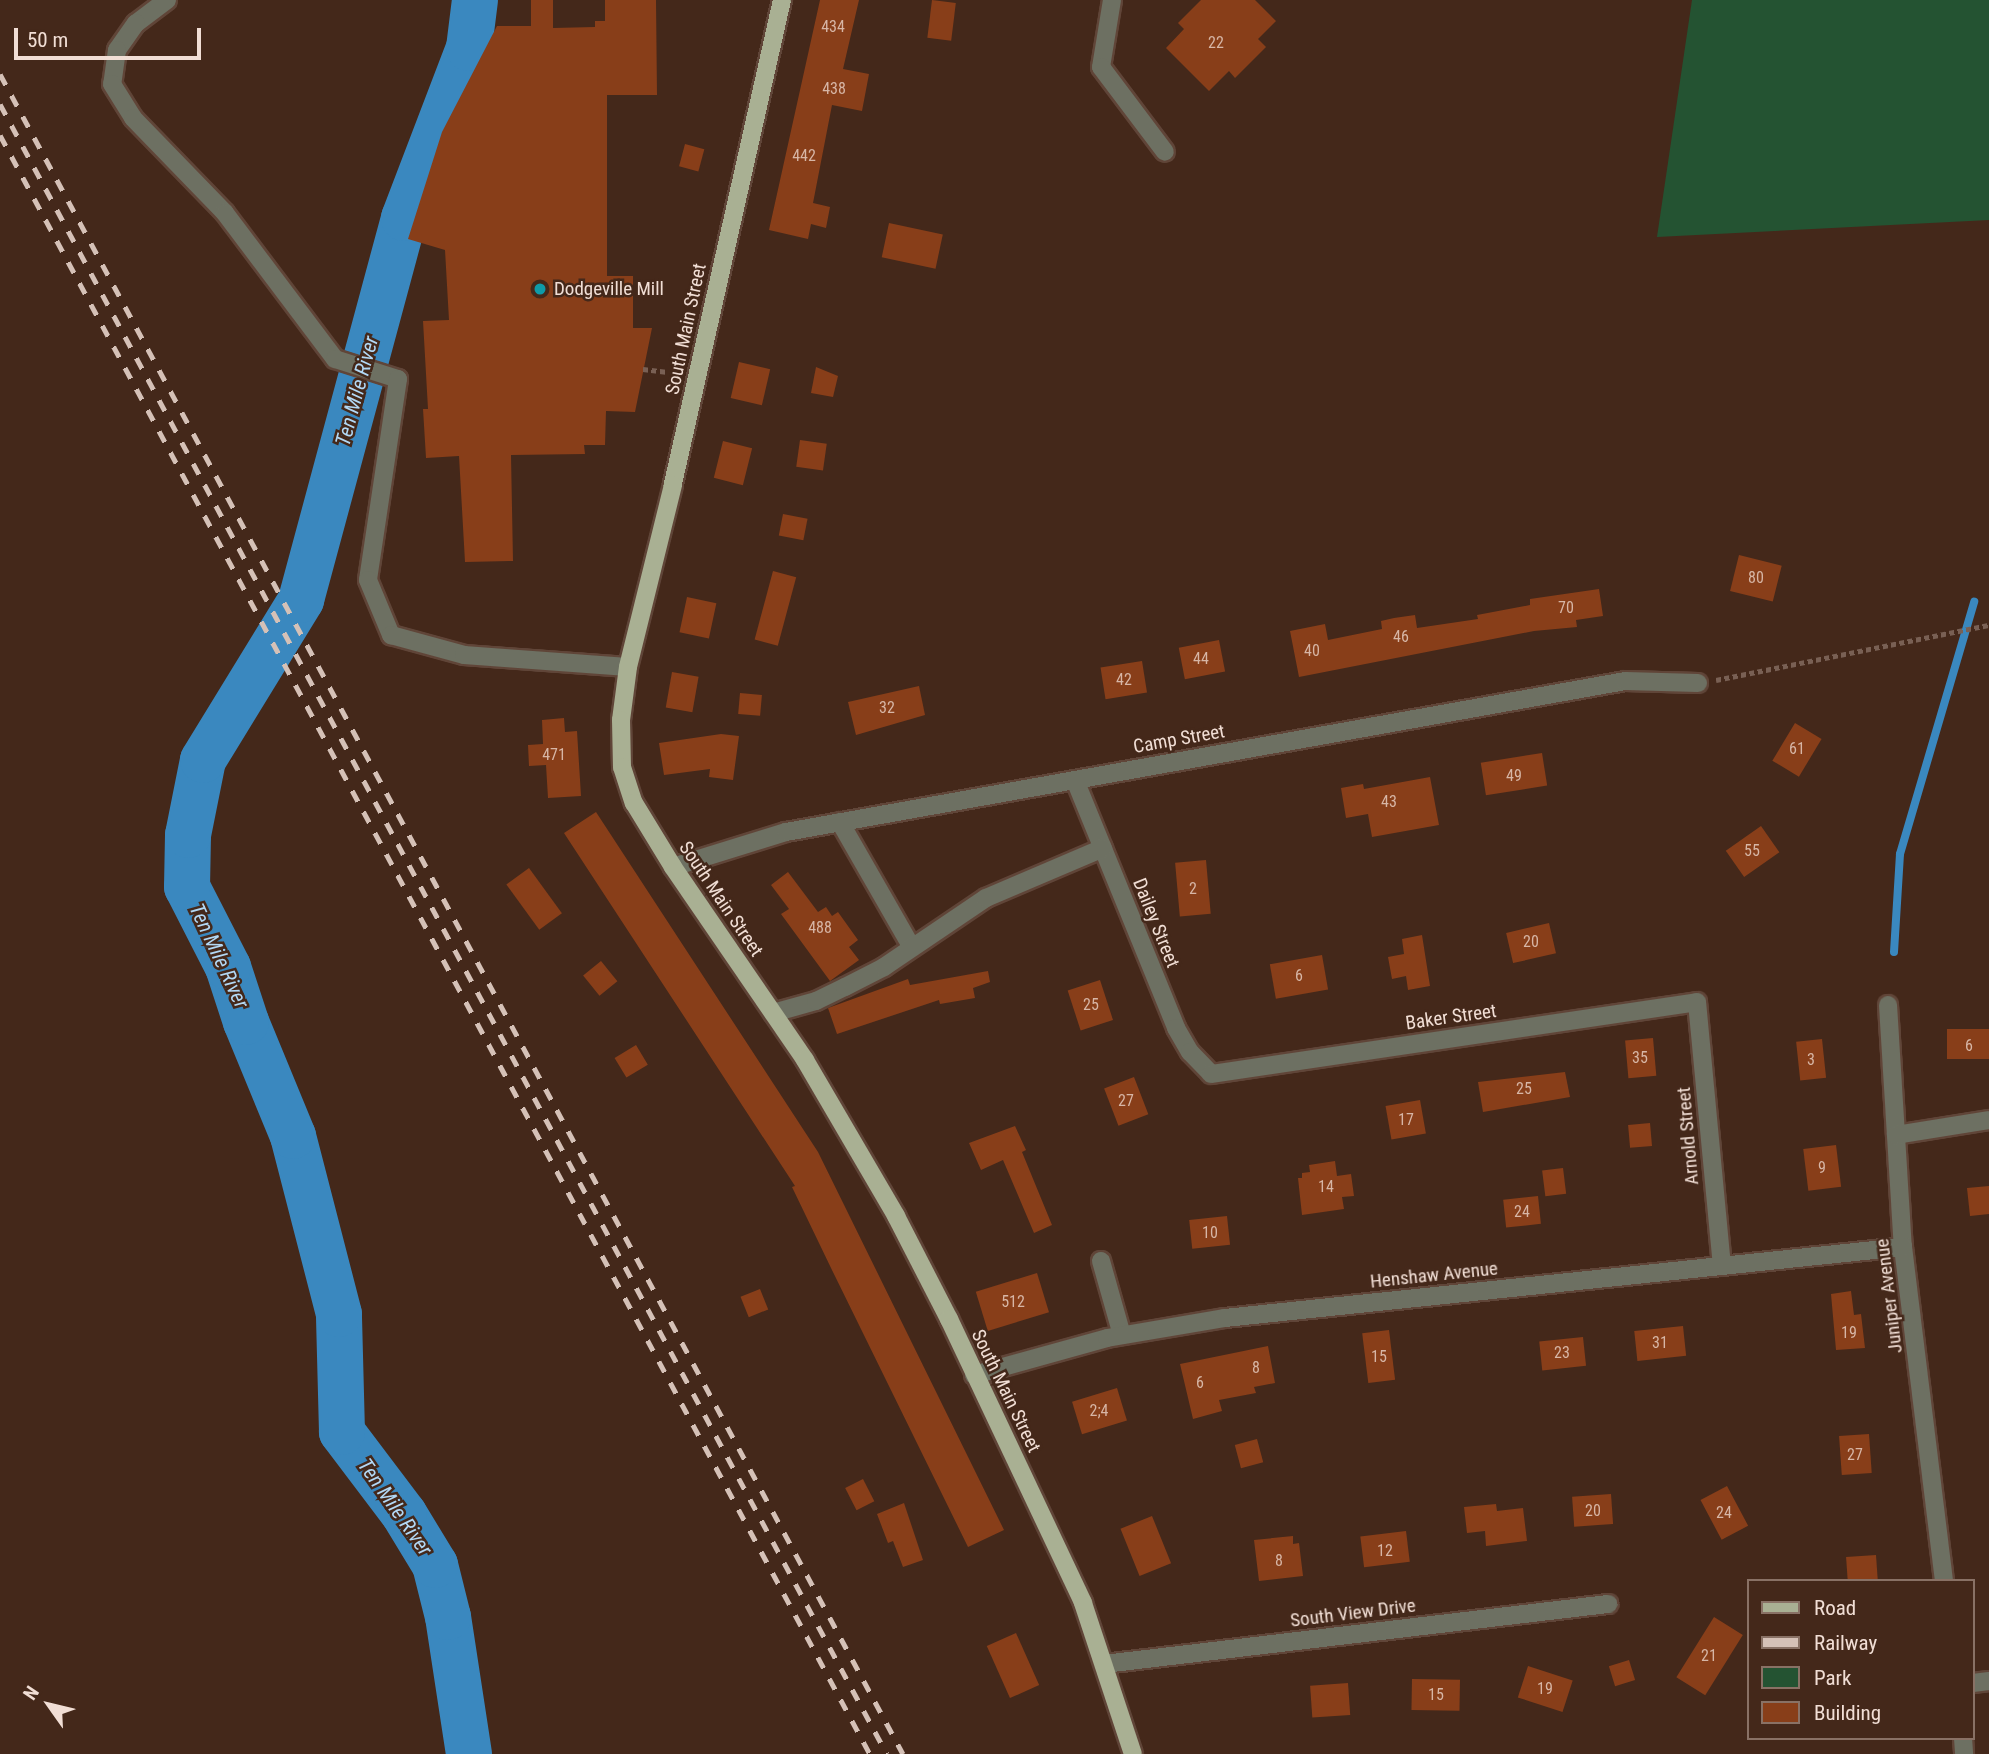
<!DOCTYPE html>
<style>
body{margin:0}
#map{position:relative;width:1989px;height:1754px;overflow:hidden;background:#44281a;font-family:"Roboto Condensed",sans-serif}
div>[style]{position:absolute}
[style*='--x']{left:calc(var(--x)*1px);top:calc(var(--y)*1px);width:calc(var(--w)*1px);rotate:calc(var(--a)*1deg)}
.green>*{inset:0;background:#245332}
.stream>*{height:8px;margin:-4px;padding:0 4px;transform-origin:4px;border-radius:4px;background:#3a88bf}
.river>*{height:46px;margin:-23px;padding:0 23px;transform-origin:23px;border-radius:23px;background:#3a88bf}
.building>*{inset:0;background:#883e19;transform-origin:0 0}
.path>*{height:4.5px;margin-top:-2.25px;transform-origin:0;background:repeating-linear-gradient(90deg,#796054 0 5px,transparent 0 8.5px)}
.roads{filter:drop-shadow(2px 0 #604538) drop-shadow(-2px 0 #604538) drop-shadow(0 2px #604538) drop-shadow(0 -2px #604538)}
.minor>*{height:18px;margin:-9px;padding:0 9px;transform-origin:9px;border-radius:9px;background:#6d7062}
.major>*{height:18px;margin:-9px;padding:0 9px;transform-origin:9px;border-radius:9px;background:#a9b093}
.rail>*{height:5px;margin-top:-2.5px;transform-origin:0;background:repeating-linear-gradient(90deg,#d5c1b7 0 12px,transparent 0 24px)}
.dots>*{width:19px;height:19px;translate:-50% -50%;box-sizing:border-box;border:4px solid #44281a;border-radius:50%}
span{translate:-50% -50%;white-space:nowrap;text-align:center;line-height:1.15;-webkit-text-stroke:5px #44281a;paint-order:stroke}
.number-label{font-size:16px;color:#d7b6a6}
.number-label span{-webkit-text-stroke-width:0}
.poi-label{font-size:19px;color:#f1ded5}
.left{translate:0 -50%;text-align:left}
.street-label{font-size:19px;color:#f1ded5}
.water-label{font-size:21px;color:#b2d8f5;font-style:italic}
.legend{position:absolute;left:1747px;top:1579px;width:228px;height:161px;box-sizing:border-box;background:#44281a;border:2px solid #897165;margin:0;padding:9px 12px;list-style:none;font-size:21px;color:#f1ded5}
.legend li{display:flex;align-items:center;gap:14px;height:35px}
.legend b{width:35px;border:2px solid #897165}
.north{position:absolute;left:14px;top:1670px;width:70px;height:70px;-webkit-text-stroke:5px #44281a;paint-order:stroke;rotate:304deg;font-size:19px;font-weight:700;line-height:28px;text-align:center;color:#f1ded5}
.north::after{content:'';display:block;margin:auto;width:24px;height:32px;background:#f1ded5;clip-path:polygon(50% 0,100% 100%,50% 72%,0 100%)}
.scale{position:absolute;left:14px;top:28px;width:187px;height:32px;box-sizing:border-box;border:4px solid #f1ded5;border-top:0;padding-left:9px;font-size:21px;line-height:24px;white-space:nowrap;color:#f1ded5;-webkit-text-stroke:5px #44281a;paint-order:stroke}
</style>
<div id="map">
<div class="green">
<i style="clip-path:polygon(1692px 0,1989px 0,1989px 220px,1657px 237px)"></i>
</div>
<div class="stream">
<i style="--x:1894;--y:952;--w:98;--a:-86.5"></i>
<i style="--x:1900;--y:854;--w:263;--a:-73.6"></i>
</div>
<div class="river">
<i style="--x:469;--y:1754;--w:139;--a:-98.7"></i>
<i style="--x:448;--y:1617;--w:54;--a:-104"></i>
<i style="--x:435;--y:1565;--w:60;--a:-121.3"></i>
<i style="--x:404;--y:1514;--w:103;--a:-127.1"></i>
<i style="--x:342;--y:1432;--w:118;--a:-91.5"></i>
<i style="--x:339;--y:1314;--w:184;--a:-104.5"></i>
<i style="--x:293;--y:1136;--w:123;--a:-112.4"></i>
<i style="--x:246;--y:1022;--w:58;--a:-108.1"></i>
<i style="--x:228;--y:967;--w:90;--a:-117.1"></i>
<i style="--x:187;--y:887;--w:52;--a:-88.9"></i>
<i style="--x:188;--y:835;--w:76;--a:-78.7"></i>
<i style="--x:203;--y:760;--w:188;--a:-58.5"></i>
<i style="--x:301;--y:600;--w:396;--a:-74.9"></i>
<i style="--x:404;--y:218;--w:182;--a:-69.1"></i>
<i style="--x:469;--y:48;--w:48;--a:-82.9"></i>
</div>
<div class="building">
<i style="clip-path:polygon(531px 0,553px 0,553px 28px,595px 27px,595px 21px,605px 21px,605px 0,656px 0,657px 95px,607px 95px,607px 276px,633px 276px,633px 328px,652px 328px,635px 412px,606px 411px,605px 445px,584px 445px,585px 454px,511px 455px,513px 561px,465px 562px,459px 456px,426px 458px,423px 409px,428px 409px,423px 321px,449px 320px,445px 250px,408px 239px,442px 132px,497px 26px,531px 26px)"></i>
<i style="clip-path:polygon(820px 0,859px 0,843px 69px,869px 74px,862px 111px,832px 105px,813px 203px,830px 207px,826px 228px,811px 224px,808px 239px,769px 230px)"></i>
<i style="left:932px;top:0;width:24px;height:38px;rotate:7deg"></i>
<i style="clip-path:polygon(1201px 0,1255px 0,1276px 21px,1258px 39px,1266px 47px,1235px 78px,1229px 71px,1209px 91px,1166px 48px,1184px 29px,1178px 23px)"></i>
<i style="left:685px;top:144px;width:20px;height:23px;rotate:15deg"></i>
<i style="left:889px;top:223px;width:55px;height:35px;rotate:12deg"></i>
<i style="left:739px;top:362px;width:32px;height:37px;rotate:13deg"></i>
<i style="clip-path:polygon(816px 367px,838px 376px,833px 397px,811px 393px)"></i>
<i style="left:800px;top:440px;width:27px;height:27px;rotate:8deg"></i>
<i style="left:723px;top:441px;width:30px;height:38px;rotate:14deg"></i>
<i style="left:783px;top:514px;width:25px;height:22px;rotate:11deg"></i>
<i style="left:1739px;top:555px;width:44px;height:37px;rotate:14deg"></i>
<i style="left:773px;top:571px;width:24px;height:71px;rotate:15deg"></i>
<i style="clip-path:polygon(1599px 589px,1603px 616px,1576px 620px,1577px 627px,1534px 631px,1299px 677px,1290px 631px,1325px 624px,1328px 640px,1382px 629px,1381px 621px,1394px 618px,1415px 615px,1417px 628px,1478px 619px,1477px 615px,1530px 605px,1530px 599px)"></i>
<i style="left:687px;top:597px;width:30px;height:36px;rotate:12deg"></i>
<i style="left:1219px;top:640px;width:32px;height:41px;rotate:79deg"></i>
<i style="left:1142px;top:661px;width:32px;height:42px;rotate:81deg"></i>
<i style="left:672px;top:672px;width:27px;height:36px;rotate:10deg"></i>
<i style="clip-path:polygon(919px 686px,925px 715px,856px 735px,848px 702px)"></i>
<i style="left:740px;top:693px;width:22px;height:21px;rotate:5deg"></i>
<i style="clip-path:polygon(564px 718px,565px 732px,577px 731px,581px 796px,548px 798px,546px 765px,529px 766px,528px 745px,543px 744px,542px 720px)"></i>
<i style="left:1795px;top:723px;width:31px;height:44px;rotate:31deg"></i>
<i style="clip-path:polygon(721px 734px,739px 736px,733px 780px,709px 777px,710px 769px,664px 775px,659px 743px)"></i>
<i style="left:1542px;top:753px;width:33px;height:62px;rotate:81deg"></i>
<i style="clip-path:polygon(1430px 777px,1439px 825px,1372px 837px,1368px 814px,1346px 818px,1341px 788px,1363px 784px,1364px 789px)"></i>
<i style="clip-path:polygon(596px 812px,818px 1152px,1004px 1530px,968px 1547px,831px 1268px,792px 1187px,795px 1186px,564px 833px)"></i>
<i style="left:1761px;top:826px;width:32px;height:43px;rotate:55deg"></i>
<i style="left:1206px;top:860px;width:54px;height:31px;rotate:85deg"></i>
<i style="left:529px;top:868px;width:56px;height:28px;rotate:54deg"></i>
<i style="clip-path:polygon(788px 872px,818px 912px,826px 907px,832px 916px,838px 912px,858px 940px,849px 947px,859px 960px,830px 981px,781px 914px,789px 909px,771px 885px)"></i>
<i style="left:1549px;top:923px;width:31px;height:44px;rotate:77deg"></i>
<i style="clip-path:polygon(1422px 935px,1430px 986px,1408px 990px,1406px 976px,1392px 979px,1388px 957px,1404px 954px,1402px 939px)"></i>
<i style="left:1322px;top:955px;width:35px;height:53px;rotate:80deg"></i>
<i style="left:601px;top:961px;width:26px;height:23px;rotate:51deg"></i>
<i style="clip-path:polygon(988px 971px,990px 982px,973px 988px,975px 998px,940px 1004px,939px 1000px,837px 1034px,828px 1008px,908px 979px,910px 985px)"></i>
<i style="left:1100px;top:980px;width:42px;height:34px;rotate:72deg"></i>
<i style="left:1989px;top:1029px;width:30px;height:42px;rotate:90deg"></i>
<i style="left:1653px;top:1038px;width:38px;height:28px;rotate:85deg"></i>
<i style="left:1822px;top:1039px;width:39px;height:26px;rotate:84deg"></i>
<i style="left:636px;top:1045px;width:23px;height:25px;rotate:59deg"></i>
<i style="clip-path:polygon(1565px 1072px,1570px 1097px,1483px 1112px,1478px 1082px)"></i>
<i style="left:1134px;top:1077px;width:40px;height:32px;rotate:69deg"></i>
<i style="left:1420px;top:1100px;width:34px;height:35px;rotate:80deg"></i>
<i style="left:1650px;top:1123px;width:23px;height:22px;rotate:85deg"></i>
<i style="clip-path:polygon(1015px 1126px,1026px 1150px,1022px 1152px,1052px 1225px,1034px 1233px,1003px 1160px,981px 1170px,969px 1143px)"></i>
<i style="left:1836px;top:1145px;width:42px;height:33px;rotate:83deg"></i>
<i style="clip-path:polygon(1335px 1161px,1337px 1176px,1351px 1174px,1354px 1196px,1342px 1197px,1344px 1209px,1302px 1215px,1298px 1178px,1302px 1178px,1302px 1173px,1310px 1172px,1309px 1165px)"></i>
<i style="left:1563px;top:1168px;width:26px;height:21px;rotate:83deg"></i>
<i style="clip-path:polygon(1989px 1186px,1989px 1214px,1970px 1216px,1967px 1188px)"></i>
<i style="left:1538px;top:1196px;width:28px;height:35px;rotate:84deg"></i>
<i style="left:1227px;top:1216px;width:29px;height:38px;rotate:84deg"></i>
<i style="left:1037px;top:1273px;width:41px;height:64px;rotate:73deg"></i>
<i style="left:760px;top:1289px;width:22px;height:21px;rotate:68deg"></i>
<i style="clip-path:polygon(1851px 1291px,1854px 1315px,1861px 1314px,1865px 1348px,1836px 1350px,1831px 1294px)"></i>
<i style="left:1683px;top:1326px;width:30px;height:49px;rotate:84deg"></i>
<i style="left:1389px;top:1330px;width:50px;height:27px;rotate:83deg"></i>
<i style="left:1583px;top:1337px;width:29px;height:44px;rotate:84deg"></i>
<i style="clip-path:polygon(1268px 1346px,1275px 1383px,1254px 1387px,1256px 1393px,1219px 1400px,1222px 1411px,1193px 1419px,1180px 1364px)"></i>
<i style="left:1117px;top:1388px;width:34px;height:47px;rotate:73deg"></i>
<i style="left:1869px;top:1434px;width:39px;height:30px;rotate:86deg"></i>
<i style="left:1257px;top:1439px;width:24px;height:23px;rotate:75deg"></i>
<i style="left:863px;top:1479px;width:25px;height:20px;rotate:63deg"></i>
<i style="left:1727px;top:1486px;width:45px;height:30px;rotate:62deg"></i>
<i style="left:1611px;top:1494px;width:30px;height:39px;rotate:86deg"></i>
<i style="clip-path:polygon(904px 1503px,923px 1560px,903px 1567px,893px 1541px,888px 1543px,877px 1514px)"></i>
<i style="clip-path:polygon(1496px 1504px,1497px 1511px,1523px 1508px,1527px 1541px,1486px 1546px,1485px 1531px,1467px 1533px,1464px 1507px)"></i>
<i style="left:1152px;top:1516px;width:51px;height:34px;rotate:68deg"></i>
<i style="left:1406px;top:1531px;width:31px;height:46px;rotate:83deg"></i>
<i style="clip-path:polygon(1293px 1536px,1293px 1544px,1299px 1543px,1303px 1576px,1259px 1581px,1254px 1540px)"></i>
<i style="left:1876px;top:1555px;width:26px;height:30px;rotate:86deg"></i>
<i style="left:1714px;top:1617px;width:34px;height:71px;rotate:32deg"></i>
<i style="left:1016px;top:1633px;width:57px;height:32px;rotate:66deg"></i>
<i style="left:1629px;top:1660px;width:21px;height:21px;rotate:73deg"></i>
<i style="left:1528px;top:1666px;width:47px;height:33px;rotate:18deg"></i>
<i style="left:1412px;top:1679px;width:48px;height:31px;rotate:1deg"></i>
<i style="left:1348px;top:1683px;width:32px;height:38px;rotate:86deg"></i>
</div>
<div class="path">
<i style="--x:643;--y:369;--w:25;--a:7"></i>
<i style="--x:1716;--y:680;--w:278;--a:-11.4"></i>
</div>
<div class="roads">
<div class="minor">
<i style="--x:167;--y:0;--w:39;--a:143"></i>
<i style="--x:136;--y:23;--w:33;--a:125"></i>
<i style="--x:117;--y:50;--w:34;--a:98"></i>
<i style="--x:112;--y:84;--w:40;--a:58"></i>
<i style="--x:133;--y:118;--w:132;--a:45.9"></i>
<i style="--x:225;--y:213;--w:183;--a:53"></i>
<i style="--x:335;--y:359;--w:66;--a:17.6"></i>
<i style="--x:398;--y:379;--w:203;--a:98.5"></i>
<i style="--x:368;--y:580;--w:60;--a:67.3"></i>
<i style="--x:391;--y:635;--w:76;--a:15.3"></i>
<i style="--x:464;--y:655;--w:164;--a:4.2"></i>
<i style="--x:1112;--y:0;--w:68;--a:99.3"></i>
<i style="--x:1101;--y:67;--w:106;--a:53"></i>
<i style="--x:1075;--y:780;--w:268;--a:67.8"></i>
<i style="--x:1176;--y:1028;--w:28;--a:60"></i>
<i style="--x:1190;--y:1052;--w:30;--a:46"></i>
<i style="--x:1211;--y:1074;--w:491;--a:-8.4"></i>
<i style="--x:1697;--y:1002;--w:265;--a:84.6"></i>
<i style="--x:840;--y:822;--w:143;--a:60.2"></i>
<i style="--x:673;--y:867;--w:118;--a:-17.2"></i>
<i style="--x:786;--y:832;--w:852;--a:-10.2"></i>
<i style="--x:1625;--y:681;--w:73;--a:1.6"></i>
<i style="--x:1888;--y:1005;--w:242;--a:86.5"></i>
<i style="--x:1903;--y:1247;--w:337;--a:83"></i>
<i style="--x:773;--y:1013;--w:45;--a:-15.6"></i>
<i style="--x:816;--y:1001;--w:32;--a:-26"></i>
<i style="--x:845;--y:987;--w:44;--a:-27.1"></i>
<i style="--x:884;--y:967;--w:123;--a:-34.1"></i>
<i style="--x:986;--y:898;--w:127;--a:-23.1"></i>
<i style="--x:1896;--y:1135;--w:94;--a:-9.2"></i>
<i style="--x:1101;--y:1261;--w:77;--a:74.2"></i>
<i style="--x:974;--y:1375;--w:138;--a:-15.5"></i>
<i style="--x:1107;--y:1338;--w:120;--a:-9.6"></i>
<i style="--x:1225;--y:1318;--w:682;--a:-5.98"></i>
<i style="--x:1104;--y:1664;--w:508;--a:-6.79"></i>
<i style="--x:1973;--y:1683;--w:16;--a:-7"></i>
<i style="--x:1963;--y:1738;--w:16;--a:86"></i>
</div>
<div class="major">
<i style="--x:782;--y:0;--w:497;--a:102.7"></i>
<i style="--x:673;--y:485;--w:187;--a:103.9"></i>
<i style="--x:628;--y:667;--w:53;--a:97.5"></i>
<i style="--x:621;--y:720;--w:47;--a:88.8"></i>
<i style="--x:622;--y:767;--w:38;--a:72"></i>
<i style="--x:634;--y:803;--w:75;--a:58.6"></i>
<i style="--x:673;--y:867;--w:234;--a:55.6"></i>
<i style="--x:805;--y:1060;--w:181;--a:59.7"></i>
<i style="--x:896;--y:1216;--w:116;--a:62.8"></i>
<i style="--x:949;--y:1319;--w:314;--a:64.7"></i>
<i style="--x:1083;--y:1603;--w:159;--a:71.7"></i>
</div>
</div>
<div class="rail">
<i style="--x:0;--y:74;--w:1907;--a:61.74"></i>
<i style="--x:0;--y:104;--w:1873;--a:61.74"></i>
<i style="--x:0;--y:135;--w:1838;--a:61.75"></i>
</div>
<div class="dots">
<i style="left:540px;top:289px;background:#0f9aa8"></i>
</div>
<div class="number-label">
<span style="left:833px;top:27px">434</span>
<span style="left:1216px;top:43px">22</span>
<span style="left:834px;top:89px">438</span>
<span style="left:804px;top:156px">442</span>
<span style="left:1756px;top:578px">80</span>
<span style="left:1566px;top:608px">70</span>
<span style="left:1401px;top:637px">46</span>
<span style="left:1312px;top:651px">40</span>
<span style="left:1201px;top:659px">44</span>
<span style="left:1124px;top:680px">42</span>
<span style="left:887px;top:708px">32</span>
<span style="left:1797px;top:749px">61</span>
<span style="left:554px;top:755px">471</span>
<span style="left:1514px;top:776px">49</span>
<span style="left:1389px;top:802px">43</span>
<span style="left:1752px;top:851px">55</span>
<span style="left:1193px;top:889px">2</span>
<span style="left:820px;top:928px">488</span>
<span style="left:1531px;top:942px">20</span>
<span style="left:1299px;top:976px">6</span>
<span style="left:1091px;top:1005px">25</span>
<span style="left:1969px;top:1046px">6</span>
<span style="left:1640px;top:1058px">35</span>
<span style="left:1811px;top:1060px">3</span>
<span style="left:1524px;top:1089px">25</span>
<span style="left:1126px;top:1101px">27</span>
<span style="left:1406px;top:1120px">17</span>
<span style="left:1822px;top:1168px">9</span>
<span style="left:1326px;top:1187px">14</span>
<span style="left:1522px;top:1212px">24</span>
<span style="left:1210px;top:1233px">10</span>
<span style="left:1013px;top:1302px">512</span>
<span style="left:1849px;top:1333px">19</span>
<span style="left:1660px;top:1343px">31</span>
<span style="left:1562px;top:1353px">23</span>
<span style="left:1379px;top:1357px">15</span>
<span style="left:1256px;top:1368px">8</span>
<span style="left:1200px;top:1383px">6</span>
<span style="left:1099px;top:1411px">2;4</span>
<span style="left:1855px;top:1455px">27</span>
<span style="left:1593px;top:1511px">20</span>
<span style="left:1724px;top:1513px">24</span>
<span style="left:1385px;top:1551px">12</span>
<span style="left:1279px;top:1561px">8</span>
<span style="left:1709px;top:1656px">21</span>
<span style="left:1545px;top:1689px">19</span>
<span style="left:1436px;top:1695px">15</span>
</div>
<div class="poi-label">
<span class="left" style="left:554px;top:289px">Dodgeville Mill</span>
</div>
<div class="street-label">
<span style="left:686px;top:329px;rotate:-78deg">South Main Street</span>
<span style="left:1179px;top:739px;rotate:-10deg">Camp Street</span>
<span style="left:721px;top:899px;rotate:56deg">South Main Street</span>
<span style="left:1156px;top:923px;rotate:68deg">Dailey Street</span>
<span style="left:1451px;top:1017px;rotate:-8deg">Baker Street</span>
<span style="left:1688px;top:1136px;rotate:-95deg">Arnold Street</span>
<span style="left:1434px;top:1275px;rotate:-6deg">Henshaw Avenue</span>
<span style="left:1889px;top:1296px;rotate:-97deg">Juniper Avenue</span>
<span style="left:1006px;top:1391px;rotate:64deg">South Main Street</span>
<span style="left:1353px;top:1613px;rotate:-7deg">South View Drive</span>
</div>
<div class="water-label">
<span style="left:357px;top:391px;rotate:-75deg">Ten Mile River</span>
<span style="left:219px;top:956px;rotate:65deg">Ten Mile River</span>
<span style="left:395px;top:1507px;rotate:55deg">Ten Mile River</span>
</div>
<ul class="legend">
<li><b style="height:9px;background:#a9b093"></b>Road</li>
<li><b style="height:9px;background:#d5c1b7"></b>Railway</li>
<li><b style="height:19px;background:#245332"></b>Park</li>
<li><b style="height:19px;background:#883e19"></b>Building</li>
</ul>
<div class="north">N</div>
<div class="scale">50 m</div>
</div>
